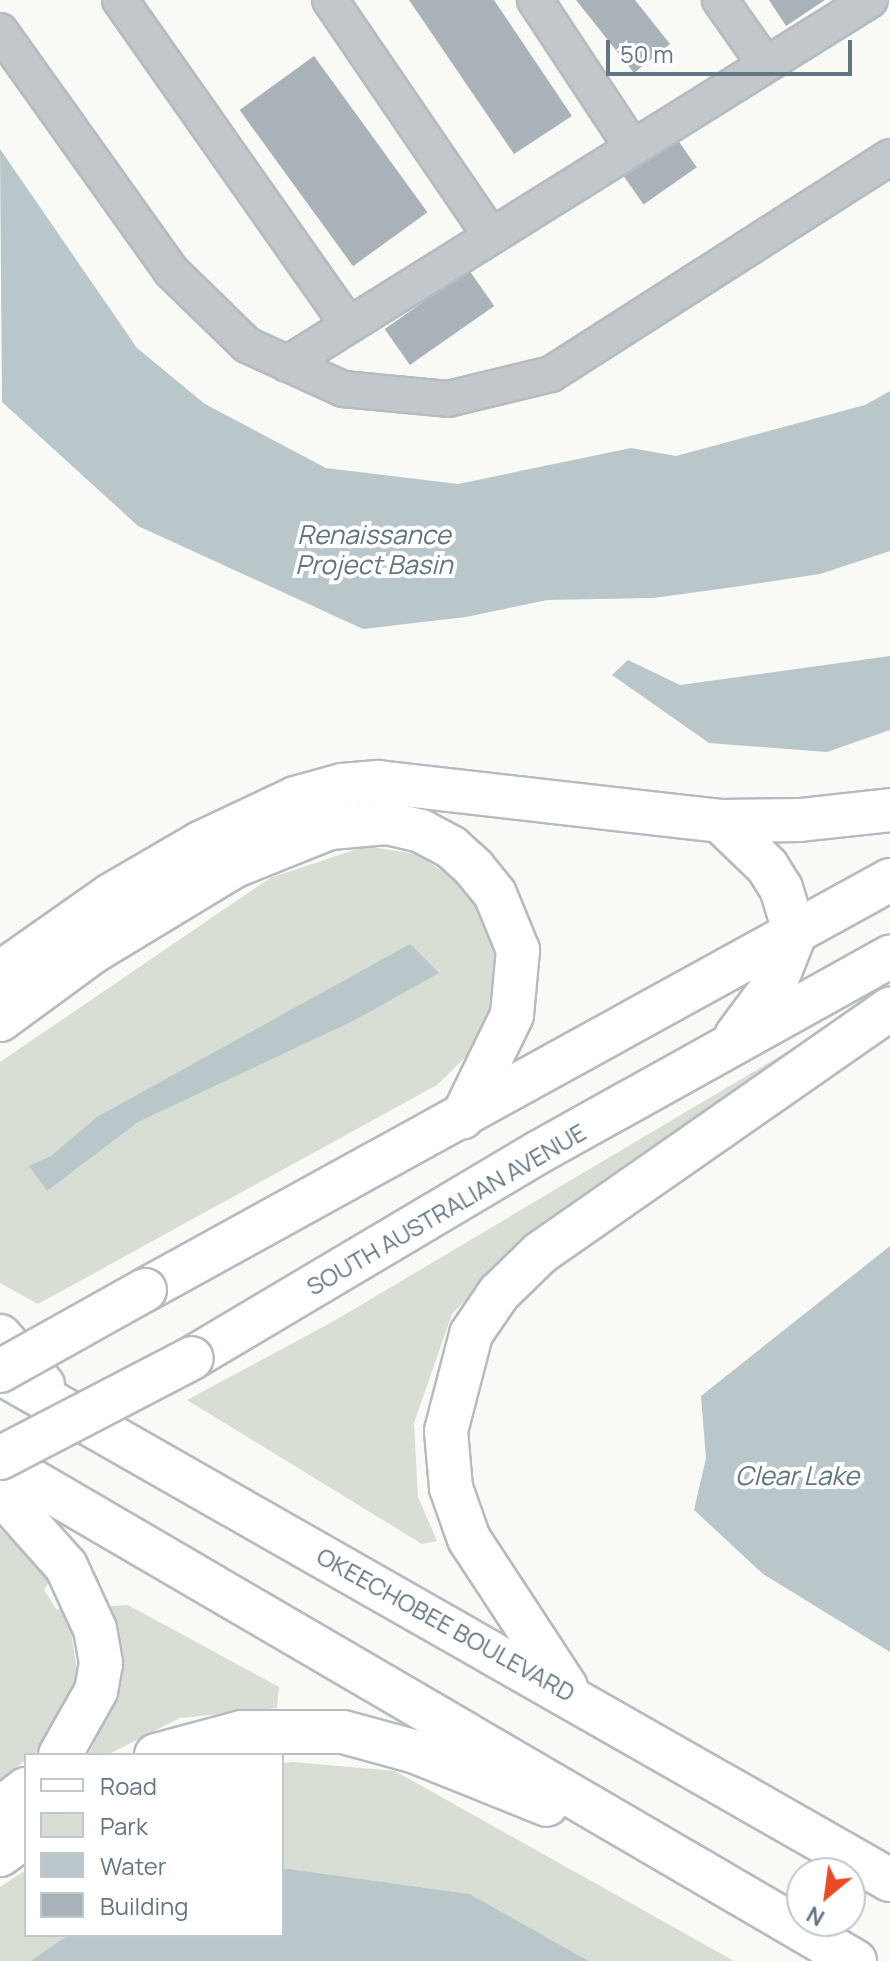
<!DOCTYPE html>
<style>
body{margin:0}
#map{position:relative;width:890px;height:1961px;overflow:hidden;background:#f9f9f6;font-family:Manrope,sans-serif}
div>[style]{position:absolute}
[style*='--x']{left:calc(var(--x)*1px);top:calc(var(--y)*1px);width:calc(var(--w)*1px);rotate:calc(var(--a)*1deg)}
.green>*{inset:0;background:#d9ded5}
.water>*{inset:0;background:#b9c7ca}
.building>*{inset:0;background:#a9b2b8;transform-origin:0 0}
.roads{filter:drop-shadow(2px 0 #b5bbbf) drop-shadow(-2px 0 #b5bbbf) drop-shadow(0 2px #b5bbbf) drop-shadow(0 -2px #b5bbbf)}
.minor>*{height:34px;margin:-17px;padding:0 17px;transform-origin:17px;border-radius:17px;background:#c2c7cb}
.major>*{height:42px;margin:-21px;padding:0 21px;transform-origin:21px;border-radius:21px;background:#fff}
.bridges{filter:drop-shadow(2px 0 #b5bbbf) drop-shadow(-2px 0 #b5bbbf) drop-shadow(0 2px #b5bbbf) drop-shadow(0 -2px #b5bbbf)}
.major-bridge>*{height:42px;margin:-21px;padding:0 21px;transform-origin:21px;border-radius:21px;background:#fff}
span{translate:-50% -50%;white-space:nowrap;text-align:center;line-height:1.15;-webkit-text-stroke:8px #fff;paint-order:stroke}
.street-label{font-size:24px;color:#637683}
.water-label{font-size:26px;color:#5e767c;font-style:italic}
.legend{position:absolute;left:24px;top:1753px;width:260px;height:184px;box-sizing:border-box;background:#fff;border:2px solid #c1c8cd;margin:0;padding:10px 14px;list-style:none;font-size:24px;color:#637683}
.legend li{display:flex;align-items:center;gap:16px;height:40px}
.legend b{width:40px;border:2px solid #c1c8cd}
.north{position:absolute;left:786px;top:1857px;width:80px;height:80px;box-sizing:border-box;background:#fff;border:2px solid #c1c8cd;border-radius:50%;rotate:209deg;font-size:22px;font-weight:700;line-height:32px;text-align:center;color:#637683}
.north::after{content:'';display:block;margin:auto;width:28px;height:36px;background:#eb4a25;clip-path:polygon(50% 0,100% 100%,50% 72%,0 100%)}
.scale{position:absolute;left:606px;top:40px;width:246px;height:36px;box-sizing:border-box;border:4px solid #637683;border-top:0;padding-left:10px;font-size:24px;line-height:28px;white-space:nowrap;color:#637683;-webkit-text-stroke:6px #fff;paint-order:stroke}
</style>
<div id="map">
<div class="green">
<i style="clip-path:polygon(366px 846px,416px 854px,455px 879px,492px 925px,503px 974px,484px 1039px,437px 1085px,38px 1304px,0 1283px,0 1062px,270px 878px)"></i>
<i style="clip-path:polygon(817px 1034px,529px 1235px,452px 1314px,414px 1423px,418px 1497px,437px 1541px,422px 1544px,187px 1400px,334px 1321px)"></i>
<i style="clip-path:polygon(0 1529px,52px 1578px,44px 1590px,57px 1610px,67px 1604px,79px 1685px,50px 1742px,0 1779px)"></i>
<i style="clip-path:polygon(128px 1605px,279px 1687px,277px 1708px,180px 1718px,107px 1755px,88px 1755px,114px 1704px,111px 1606px)"></i>
<i style="clip-path:polygon(293px 1762px,395px 1771px,734px 1961px,589px 1961px,470px 1894px,282px 1868px,282px 1763px)"></i>
<i style="clip-path:polygon(26px 1870px,26px 1935px,68px 1935px,30px 1961px,0 1961px,0 1887px)"></i>
</div>
<div class="water">
<i style="clip-path:polygon(0 149px,137px 348px,205px 404px,326px 468px,458px 484px,631px 448px,676px 456px,865px 405px,890px 391px,890px 551px,820px 574px,734px 587px,653px 598px,547px 600px,466px 617px,363px 629px,138px 526px,2px 402px)"></i>
<i style="clip-path:polygon(890px 656px,890px 730px,827px 752px,709px 743px,612px 675px,628px 660px,680px 685px)"></i>
<i style="clip-path:polygon(410px 944px,439px 973px,355px 1020px,138px 1122px,47px 1191px,29px 1166px,51px 1156px,97px 1117px)"></i>
<i style="clip-path:polygon(890px 1246px,890px 1652px,763px 1574px,694px 1510px,706px 1458px,701px 1396px)"></i>
<i style="clip-path:polygon(282px 1868px,470px 1894px,589px 1961px,30px 1961px,68px 1935px,282px 1935px)"></i>
</div>
<div class="building">
<i style="clip-path:polygon(409px 0,494px 0,572px 116px,514px 154px)"></i>
<i style="clip-path:polygon(576px 0,635px 0,670px 44px,634px 73px)"></i>
<i style="clip-path:polygon(769px 0,825px 0,786px 26px)"></i>
<i style="left:314px;top:56px;width:193px;height:92px;rotate:54deg"></i>
<i style="left:675px;top:136px;width:38px;height:65px;rotate:55deg"></i>
<i style="left:469px;top:270px;width:44px;height:103px;rotate:55deg"></i>
</div>
<div class="roads">
<div class="minor">
<i style="--x:120;--y:0;--w:397;--a:54.9"></i>
<i style="--x:330;--y:0;--w:286;--a:55.7"></i>
<i style="--x:535;--y:0;--w:176;--a:56.6"></i>
<i style="--x:720;--y:0;--w:78;--a:54.9"></i>
<i style="--x:0;--y:31;--w:295;--a:54.5"></i>
<i style="--x:171;--y:271;--w:106;--a:44.2"></i>
<i style="--x:247;--y:345;--w:106;--a:24.6"></i>
<i style="--x:343;--y:389;--w:105;--a:5.4"></i>
<i style="--x:448;--y:399;--w:106;--a:-13.6"></i>
<i style="--x:551;--y:374;--w:403;--a:-32.6"></i>
<i style="--x:287;--y:364;--w:687;--a:-31.98"></i>
</div>
<div class="major">
<i style="--x:720;--y:821;--w:65;--a:43.8"></i>
<i style="--x:767;--y:866;--w:26;--a:58"></i>
<i style="--x:781;--y:888;--w:48;--a:73.1"></i>
<i style="--x:795;--y:934;--w:52;--a:111.6"></i>
<i style="--x:776;--y:982;--w:67;--a:126.5"></i>
<i style="--x:0;--y:973;--w:136;--a:-35.1"></i>
<i style="--x:111;--y:895;--w:103;--a:-30.3"></i>
<i style="--x:200;--y:843;--w:105;--a:-25.3"></i>
<i style="--x:295;--y:798;--w:49;--a:-15.5"></i>
<i style="--x:342;--y:785;--w:36;--a:-5"></i>
<i style="--x:378;--y:782;--w:344;--a:6.5"></i>
<i style="--x:720;--y:821;--w:80;--a:-0.7"></i>
<i style="--x:800;--y:820;--w:91;--a:-6.3"></i>
<i style="--x:0;--y:1020;--w:115;--a:-36.2"></i>
<i style="--x:93;--y:952;--w:166;--a:-31.2"></i>
<i style="--x:235;--y:866;--w:102;--a:-21.8"></i>
<i style="--x:330;--y:828;--w:57;--a:-5"></i>
<i style="--x:387;--y:823;--w:35;--a:13"></i>
<i style="--x:421;--y:831;--w:34;--a:28"></i>
<i style="--x:451;--y:847;--w:31;--a:42"></i>
<i style="--x:474;--y:868;--w:33;--a:51"></i>
<i style="--x:495;--y:894;--w:61;--a:67.7"></i>
<i style="--x:518;--y:950;--w:65;--a:95.3"></i>
<i style="--x:512;--y:1015;--w:114;--a:115.9"></i>
<i style="--x:145;--y:1290;--w:850;--a:-28.83"></i>
<i style="--x:0;--y:1336;--w:65;--a:48.7"></i>
<i style="--x:192;--y:1358;--w:404;--a:-30.7"></i>
<i style="--x:539;--y:1152;--w:402;--a:-29.1"></i>
<i style="--x:0;--y:1373;--w:1024;--a:29.67"></i>
<i style="--x:0;--y:1462;--w:990;--a:30.27"></i>
<i style="--x:0;--y:1492;--w:99;--a:48.3"></i>
<i style="--x:66;--y:1566;--w:69;--a:65.3"></i>
<i style="--x:95;--y:1629;--w:35;--a:80"></i>
<i style="--x:101;--y:1663;--w:28;--a:100"></i>
<i style="--x:96;--y:1691;--w:73;--a:119.4"></i>
<i style="--x:566;--y:1687;--w:177;--a:-123.2"></i>
<i style="--x:469;--y:1539;--w:54;--a:-109.4"></i>
<i style="--x:451;--y:1488;--w:57;--a:-95"></i>
<i style="--x:446;--y:1431;--w:100;--a:-75.5"></i>
<i style="--x:471;--y:1334;--w:50;--a:-55.7"></i>
<i style="--x:499;--y:1293;--w:57;--a:-44.3"></i>
<i style="--x:540;--y:1253;--w:427;--a:-34.9"></i>
<i style="--x:156;--y:1755;--w:89;--a:-15"></i>
<i style="--x:242;--y:1732;--w:101;--a:0"></i>
<i style="--x:343;--y:1732;--w:73;--a:15.2"></i>
<i style="--x:413;--y:1751;--w:144;--a:21.9"></i>
<i style="--x:0;--y:1809;--w:33;--a:-38"></i>
<i style="--x:0;--y:1855;--w:32;--a:-36"></i>
</div>
</div>
<div class="bridges">
<div class="major-bridge">
<i style="--x:0;--y:1371;--w:166;--a:-29.2"></i>
<i style="--x:0;--y:1458;--w:216;--a:-27.5"></i>
</div>
</div>
<div class="street-label">
<span style="left:446px;top:1209px;rotate:-30deg">SOUTH AUSTRALIAN AVENUE</span>
<span style="left:446px;top:1624px;rotate:29deg">OKEECHOBEE BOULEVARD</span>
</div>
<div class="water-label">
<span style="left:374px;top:550px">Renaissance<br>Project Basin</span>
<span style="left:797px;top:1476px">Clear Lake</span>
</div>
<ul class="legend">
<li><b style="height:10px;background:#fff"></b>Road</li>
<li><b style="height:22px;background:#d9ded5"></b>Park</li>
<li><b style="height:22px;background:#b9c7ca"></b>Water</li>
<li><b style="height:22px;background:#a9b2b8"></b>Building</li>
</ul>
<div class="north">N</div>
<div class="scale">50 m</div>
</div>
